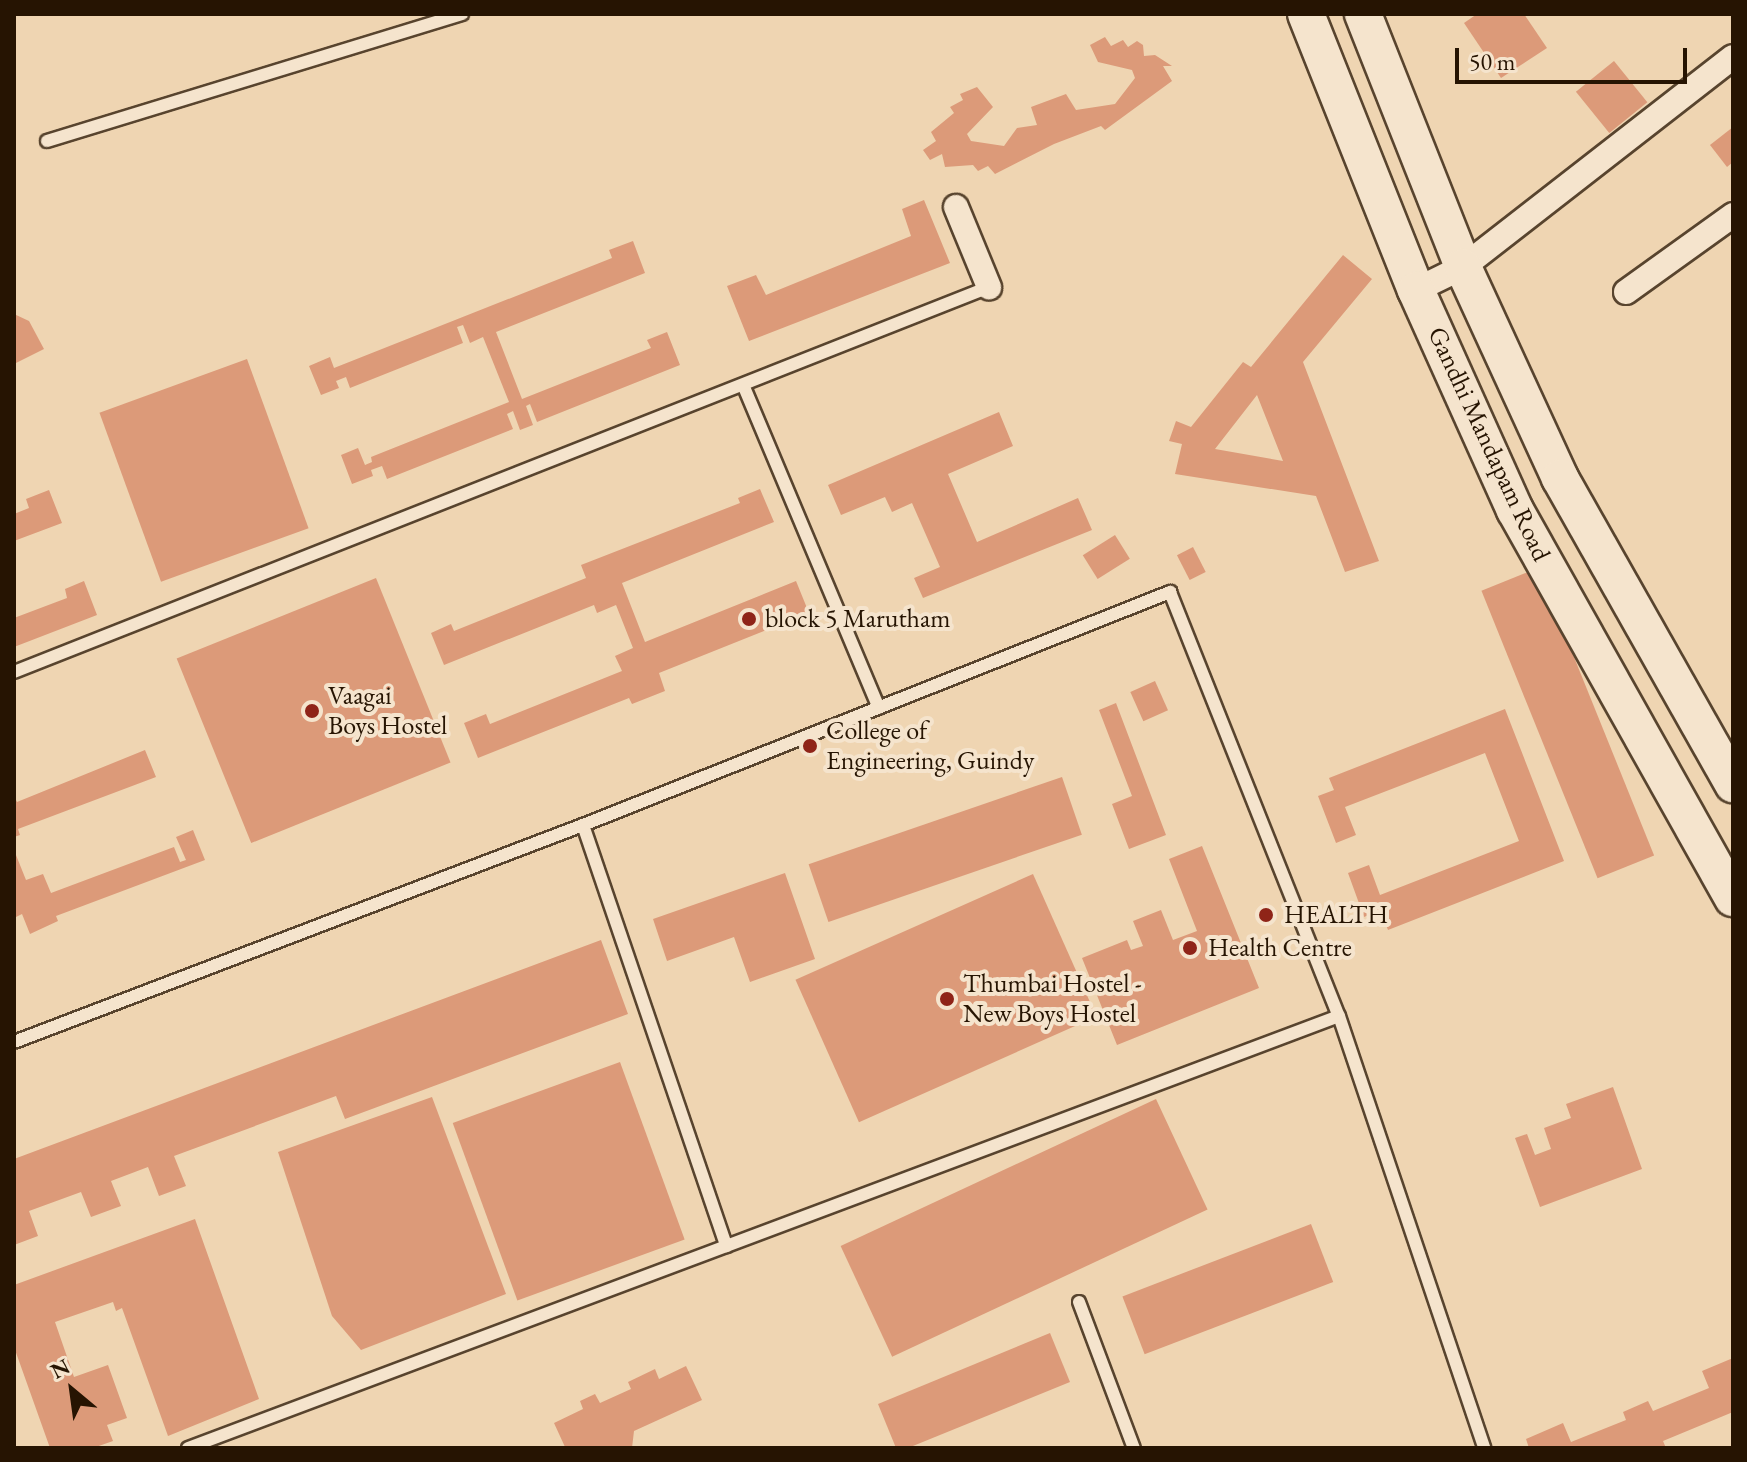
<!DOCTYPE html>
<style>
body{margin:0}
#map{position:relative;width:1747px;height:1462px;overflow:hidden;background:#efd5b2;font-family:"EB Garamond",serif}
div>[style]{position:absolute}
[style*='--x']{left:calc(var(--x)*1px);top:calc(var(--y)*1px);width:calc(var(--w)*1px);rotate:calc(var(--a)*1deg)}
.building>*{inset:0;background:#dc9a79;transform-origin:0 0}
.roads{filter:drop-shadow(2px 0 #58442e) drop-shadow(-2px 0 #58442e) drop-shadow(0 2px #58442e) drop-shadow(0 -2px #58442e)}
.service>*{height:12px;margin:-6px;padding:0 6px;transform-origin:6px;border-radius:6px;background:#f5e4cd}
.minor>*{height:24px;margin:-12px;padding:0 12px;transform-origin:12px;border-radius:12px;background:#f5e4cd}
.secondary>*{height:36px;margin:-18px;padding:0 18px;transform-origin:18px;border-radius:18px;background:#f5e4cd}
.dots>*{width:22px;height:22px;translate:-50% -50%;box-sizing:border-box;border:4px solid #f5e4cd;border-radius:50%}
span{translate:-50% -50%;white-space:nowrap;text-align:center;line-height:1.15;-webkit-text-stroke:8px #f5e4cd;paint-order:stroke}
.street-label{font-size:26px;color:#261402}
.poi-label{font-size:26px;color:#261402}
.left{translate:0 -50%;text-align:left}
.frame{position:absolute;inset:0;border:16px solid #261402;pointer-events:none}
.north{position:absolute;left:32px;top:1350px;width:80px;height:80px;-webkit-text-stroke:6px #f5e4cd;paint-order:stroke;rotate:331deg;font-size:22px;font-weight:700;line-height:32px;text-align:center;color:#261402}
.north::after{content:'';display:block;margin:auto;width:28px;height:36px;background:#261402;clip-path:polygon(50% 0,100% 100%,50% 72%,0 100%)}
.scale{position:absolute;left:1455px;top:48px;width:232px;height:36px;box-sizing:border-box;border:4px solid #261402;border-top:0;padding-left:10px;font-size:24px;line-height:28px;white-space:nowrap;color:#261402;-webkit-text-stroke:6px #f5e4cd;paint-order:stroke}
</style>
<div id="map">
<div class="building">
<i style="clip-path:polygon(1477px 14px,1524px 14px,1547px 48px,1501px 78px,1464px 23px)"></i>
<i style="clip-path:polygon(1105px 37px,1111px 46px,1123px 40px,1128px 47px,1137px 41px,1143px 45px,1144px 56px,1155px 55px,1172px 66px,1163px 66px,1172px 81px,1105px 130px,1101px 126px,1054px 144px,995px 174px,988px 166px,978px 171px,973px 165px,945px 167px,942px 154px,930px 160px,923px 150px,936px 141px,931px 132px,954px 113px,950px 107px,963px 100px,960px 94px,977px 87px,993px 107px,967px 134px,971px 141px,1004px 146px,1017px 128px,1037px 125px,1031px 107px,1066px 94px,1076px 110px,1115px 104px,1135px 78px,1132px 70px,1098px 62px,1090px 45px)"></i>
<i style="left:1614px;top:61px;width:53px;height:49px;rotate:51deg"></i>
<i style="clip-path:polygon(1733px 127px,1733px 162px,1727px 167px,1710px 145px)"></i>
<i style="clip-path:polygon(924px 200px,950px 263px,749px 341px,727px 286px,756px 275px,766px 295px,911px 236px,902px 209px)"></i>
<i style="clip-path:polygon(633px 241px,645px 273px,496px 332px,522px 399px,651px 348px,647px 340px,667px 332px,680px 365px,537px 422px,530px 404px,526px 406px,533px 425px,520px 430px,513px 411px,507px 414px,513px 429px,387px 479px,382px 466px,371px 470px,373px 476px,352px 484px,341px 455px,358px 448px,365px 465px,372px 462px,371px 457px,509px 402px,483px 337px,470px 343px,463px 325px,457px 327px,463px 343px,350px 388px,346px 377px,336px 381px,339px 388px,321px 395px,309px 366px,330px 357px,334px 368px,612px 258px,609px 250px)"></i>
<i style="clip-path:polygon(evenodd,1343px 255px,1372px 279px,1303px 362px,1379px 561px,1345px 572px,1316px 496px,1175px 474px,1182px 444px,1169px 441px,1176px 421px,1191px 427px,1243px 362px,1251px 367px,1343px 255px,1257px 395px,1283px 461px,1215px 449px,1257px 395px)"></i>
<i style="clip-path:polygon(14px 314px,29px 321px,44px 349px,14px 364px)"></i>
<i style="left:247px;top:359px;width:180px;height:157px;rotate:70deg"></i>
<i style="clip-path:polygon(999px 412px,1013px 446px,948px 474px,977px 542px,1078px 498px,1092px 530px,923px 598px,914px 578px,940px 567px,912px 503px,892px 512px,885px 497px,841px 515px,828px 485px)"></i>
<i style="clip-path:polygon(760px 489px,774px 522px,622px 583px,645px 642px,796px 581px,809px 613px,659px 673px,665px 691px,632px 704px,629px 698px,478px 758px,464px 723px,486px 714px,490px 724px,622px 671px,615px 656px,633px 648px,616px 605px,597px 613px,594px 605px,444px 665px,431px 633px,451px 624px,454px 631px,586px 578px,581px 565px,740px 503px,738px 498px)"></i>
<i style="clip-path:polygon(49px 490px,62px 523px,14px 541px,14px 514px,29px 508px,26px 499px)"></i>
<i style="left:1115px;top:535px;width:28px;height:38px;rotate:58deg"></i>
<i style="left:1193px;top:547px;width:28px;height:18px;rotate:63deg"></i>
<i style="left:1538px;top:568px;width:310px;height:61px;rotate:68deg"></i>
<i style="left:376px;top:578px;width:199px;height:215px;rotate:68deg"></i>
<i style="clip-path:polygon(84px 581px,97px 615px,14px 647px,14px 618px,67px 598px,65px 589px)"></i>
<i style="left:1155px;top:681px;width:32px;height:27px;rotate:66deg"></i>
<i style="clip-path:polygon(1116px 703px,1166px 835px,1129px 849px,1112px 804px,1132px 796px,1099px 710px)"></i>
<i style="clip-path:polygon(1505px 709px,1564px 861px,1388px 930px,1380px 910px,1364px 917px,1348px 873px,1369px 865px,1380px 895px,1519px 841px,1485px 753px,1345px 807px,1356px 835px,1336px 843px,1318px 796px,1334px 790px,1329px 778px)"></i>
<i style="clip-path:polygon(145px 750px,156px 777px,18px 829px,20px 835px,14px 837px,14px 796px,17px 802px)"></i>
<i style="left:1062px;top:777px;width:61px;height:268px;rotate:71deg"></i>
<i style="clip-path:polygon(193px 830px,205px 860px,56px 916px,58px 921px,30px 934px,22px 914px,14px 918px,14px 850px,26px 880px,43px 874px,51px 893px,174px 847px,180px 862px,186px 860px,176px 837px)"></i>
<i style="clip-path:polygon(1202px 846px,1259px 988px,1117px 1045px,1082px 958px,1127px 940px,1131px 950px,1143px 946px,1133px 921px,1161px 910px,1173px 940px,1197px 931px,1169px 859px)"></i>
<i style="clip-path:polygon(785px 873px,815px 959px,750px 982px,734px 937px,667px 961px,653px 919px)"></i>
<i style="left:1033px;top:874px;width:156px;height:260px;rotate:66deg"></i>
<i style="clip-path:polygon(601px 940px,628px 1014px,345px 1119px,336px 1096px,174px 1156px,186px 1186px,159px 1196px,148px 1167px,111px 1181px,121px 1206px,91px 1217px,81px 1192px,29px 1211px,38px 1236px,14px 1245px,14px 1159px)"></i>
<i style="left:620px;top:1062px;width:189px;height:178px;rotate:70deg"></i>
<i style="clip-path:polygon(1613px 1087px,1642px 1169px,1540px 1207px,1515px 1138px,1527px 1134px,1535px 1155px,1551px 1149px,1544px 1128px,1571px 1118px,1566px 1104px)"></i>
<i style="clip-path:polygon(432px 1097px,506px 1294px,361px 1350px,332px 1316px,278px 1152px)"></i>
<i style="left:1156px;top:1099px;width:122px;height:348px;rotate:65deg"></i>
<i style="clip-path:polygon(195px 1219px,259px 1399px,168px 1436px,122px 1308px,116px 1311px,113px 1302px,55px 1322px,74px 1377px,108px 1365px,127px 1418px,107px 1425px,113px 1441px,93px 1448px,50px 1448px,14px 1347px,14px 1285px)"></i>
<i style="left:1311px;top:1224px;width:62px;height:202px;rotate:69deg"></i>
<i style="clip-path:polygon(1050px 1333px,1070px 1382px,908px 1448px,896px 1448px,878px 1404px)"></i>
<i style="clip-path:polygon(1733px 1358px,1733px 1412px,1663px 1441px,1666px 1448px,1529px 1448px,1526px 1439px,1563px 1423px,1571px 1442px,1626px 1420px,1623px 1412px,1648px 1401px,1653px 1411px,1709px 1388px,1702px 1371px)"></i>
<i style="clip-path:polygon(686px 1366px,702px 1400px,634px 1431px,632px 1448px,565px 1447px,554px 1423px,583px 1409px,580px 1401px,595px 1394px,600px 1403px,631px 1389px,628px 1382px,655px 1369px,659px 1379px)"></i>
</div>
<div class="roads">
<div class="service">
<i style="--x:47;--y:141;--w:434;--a:-17"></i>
<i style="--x:744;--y:387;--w:348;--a:67.2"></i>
<i style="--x:14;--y:672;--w:1048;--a:-21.55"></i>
<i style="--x:583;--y:825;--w:445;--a:71.2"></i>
<i style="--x:14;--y:1042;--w:609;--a:-20.88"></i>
<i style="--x:583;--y:825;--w:632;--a:-21.65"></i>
<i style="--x:1170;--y:592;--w:456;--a:68.3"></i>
<i style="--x:1339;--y:1016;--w:456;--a:71.4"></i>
<i style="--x:1079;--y:1302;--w:156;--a:69.4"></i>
<i style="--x:188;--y:1448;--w:1229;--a:-20.57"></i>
</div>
<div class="minor">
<i style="--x:956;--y:207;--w:87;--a:67.6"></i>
<i style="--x:1416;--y:290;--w:52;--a:-26.1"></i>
<i style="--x:1463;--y:267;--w:342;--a:-37.9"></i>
<i style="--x:1626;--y:292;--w:132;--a:-35.7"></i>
</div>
<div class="secondary">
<i style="--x:1306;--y:14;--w:297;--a:68.3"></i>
<i style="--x:1416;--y:290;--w:241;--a:65.8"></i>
<i style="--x:1515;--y:510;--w:445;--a:60.7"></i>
<i style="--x:1363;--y:14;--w:272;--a:68.4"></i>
<i style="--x:1463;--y:267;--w:232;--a:65.3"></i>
<i style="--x:1560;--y:478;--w:352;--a:60.5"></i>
</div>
</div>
<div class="dots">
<i style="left:749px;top:619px;background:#8f2418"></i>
<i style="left:312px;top:711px;background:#8f2418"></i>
<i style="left:810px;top:746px;background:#8f2418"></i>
<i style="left:1266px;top:915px;background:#8f2418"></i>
<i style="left:1190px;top:948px;background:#8f2418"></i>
<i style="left:947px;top:999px;background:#8f2418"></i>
</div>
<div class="street-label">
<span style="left:1489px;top:444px;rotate:65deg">Gandhi Mandapam Road</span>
</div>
<div class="poi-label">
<span class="left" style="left:765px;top:619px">block 5 Marutham</span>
<span class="left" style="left:328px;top:711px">Vaagai<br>Boys Hostel</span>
<span class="left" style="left:826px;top:746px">College of<br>Engineering, Guindy</span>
<span class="left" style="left:1284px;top:915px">HEALTH</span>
<span class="left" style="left:1208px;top:948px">Health Centre</span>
<span class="left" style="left:963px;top:999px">Thumbai Hostel -<br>New Boys Hostel</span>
</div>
<div class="frame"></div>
<div class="north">N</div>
<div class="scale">50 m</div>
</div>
